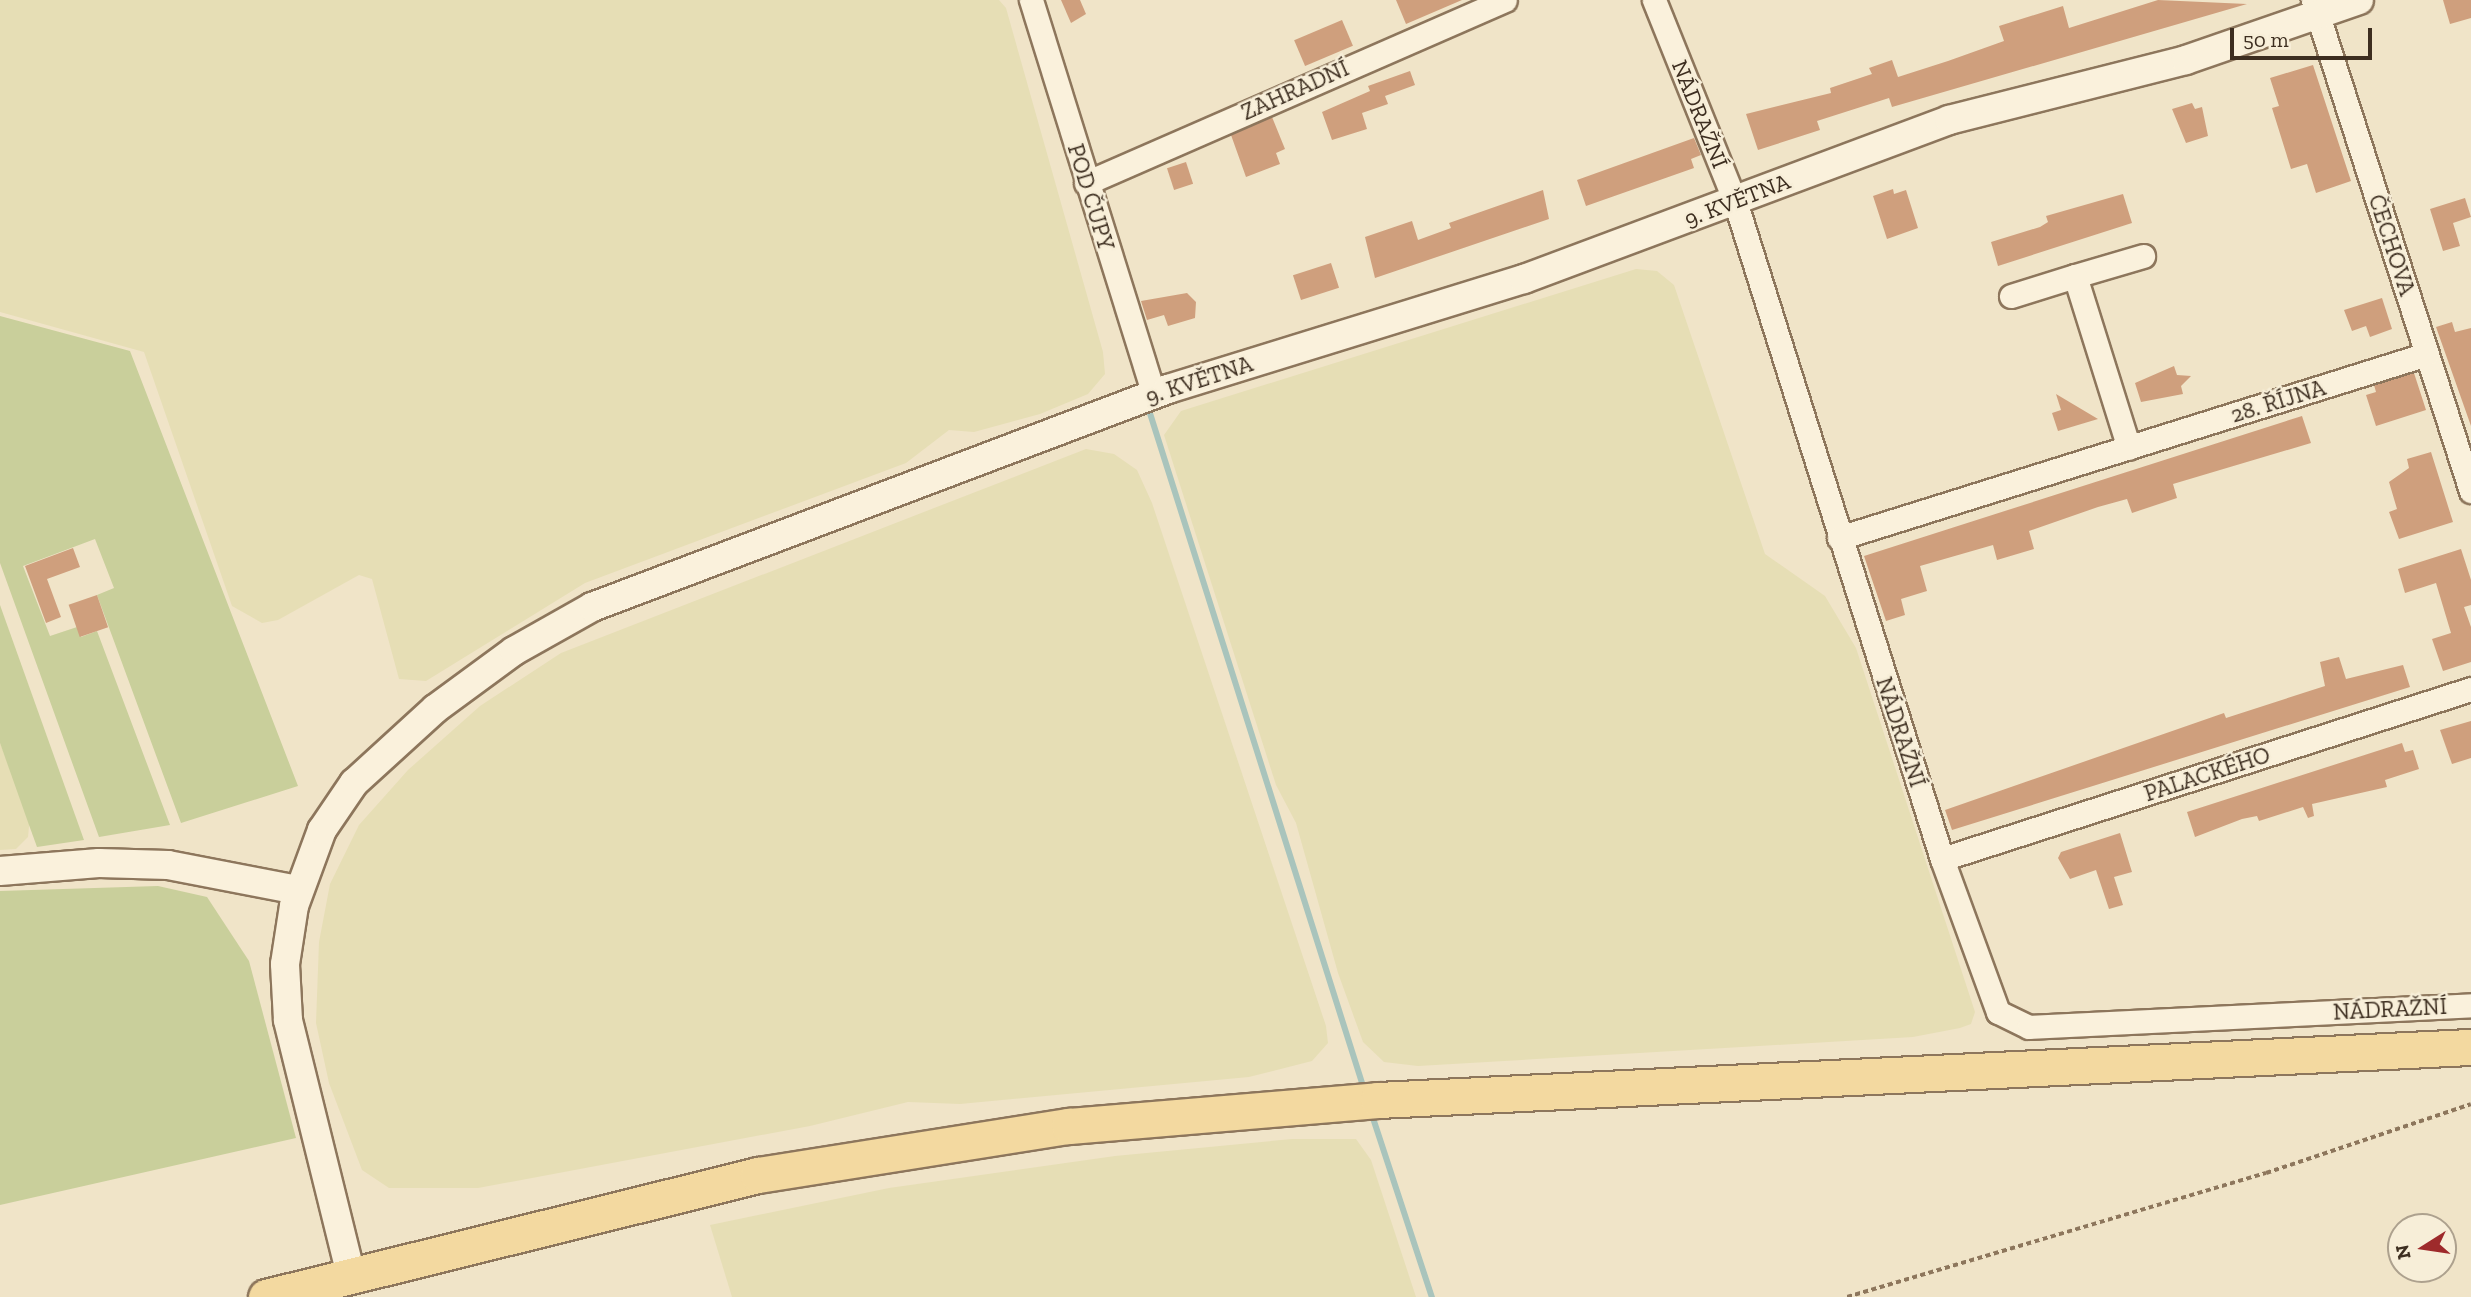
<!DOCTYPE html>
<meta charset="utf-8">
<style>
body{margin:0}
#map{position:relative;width:2471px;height:1297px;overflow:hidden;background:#f0e4c8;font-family:"Zilla Slab",serif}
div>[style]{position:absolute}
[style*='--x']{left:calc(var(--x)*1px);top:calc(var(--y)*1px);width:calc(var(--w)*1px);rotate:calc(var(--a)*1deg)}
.farmland>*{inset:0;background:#e6deb5}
.green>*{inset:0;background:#c9cf9b}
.stream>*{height:6px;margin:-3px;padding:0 3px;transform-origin:3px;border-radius:3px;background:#a9c4bc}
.building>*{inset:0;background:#cf9f7d;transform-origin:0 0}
.path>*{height:3.5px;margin-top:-1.75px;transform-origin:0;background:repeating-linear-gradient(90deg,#8d765c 0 5px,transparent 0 8.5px)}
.roads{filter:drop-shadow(2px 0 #8d765c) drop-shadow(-2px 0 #8d765c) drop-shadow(0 2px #8d765c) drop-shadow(0 -2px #8d765c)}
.minor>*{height:23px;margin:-11.5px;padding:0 11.5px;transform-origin:11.5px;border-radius:11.5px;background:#faf1dc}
.tertiary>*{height:28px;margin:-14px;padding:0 14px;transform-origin:14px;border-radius:14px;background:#faf1dc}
.primary>*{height:35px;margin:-17.5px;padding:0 17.5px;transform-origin:17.5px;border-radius:17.5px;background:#f3d9a0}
span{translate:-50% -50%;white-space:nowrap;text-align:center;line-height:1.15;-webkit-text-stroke:5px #f7eed8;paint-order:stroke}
.street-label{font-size:23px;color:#3d2e20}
.north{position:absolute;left:2387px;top:1213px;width:70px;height:70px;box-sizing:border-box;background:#f7eed8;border:2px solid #ada18e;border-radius:50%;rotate:258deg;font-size:19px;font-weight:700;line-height:28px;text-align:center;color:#3d2e20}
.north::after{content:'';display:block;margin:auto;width:24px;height:32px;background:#9e2a2b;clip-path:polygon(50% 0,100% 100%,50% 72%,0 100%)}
.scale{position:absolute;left:2230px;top:28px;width:142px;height:32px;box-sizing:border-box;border:4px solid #3d2e20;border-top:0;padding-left:9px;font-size:21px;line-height:24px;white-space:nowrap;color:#3d2e20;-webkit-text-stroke:5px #f7eed8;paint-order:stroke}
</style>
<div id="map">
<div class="farmland">
<i style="clip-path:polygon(0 0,999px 0,1006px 8px,1103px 352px,1105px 374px,1088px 394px,1040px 414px,974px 432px,949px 430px,906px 463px,585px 583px,426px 681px,399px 679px,372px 579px,359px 575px,278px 620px,262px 623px,232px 606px,144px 352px,0 312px)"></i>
<i style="clip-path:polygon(1636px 269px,1657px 271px,1674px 285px,1765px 554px,1825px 596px,1856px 648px,1975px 1012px,1971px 1024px,1960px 1028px,1913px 1037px,1418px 1066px,1384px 1062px,1363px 1042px,1338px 973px,1296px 823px,1276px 785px,1164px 435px,1181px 411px)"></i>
<i style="clip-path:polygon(1086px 449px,1114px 454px,1137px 470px,1152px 503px,1326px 1026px,1328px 1043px,1312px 1061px,1249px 1077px,960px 1104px,908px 1102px,810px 1126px,478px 1188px,389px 1188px,362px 1170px,329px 1083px,316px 1023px,319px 942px,330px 884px,359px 825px,408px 770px,480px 706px,561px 653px)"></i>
<i style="clip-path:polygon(0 743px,30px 816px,28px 837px,16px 849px,0 850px)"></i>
<i style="clip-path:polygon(1292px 1139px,1356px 1139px,1371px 1160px,1416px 1297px,732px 1297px,710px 1225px,889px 1188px,1115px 1156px)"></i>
</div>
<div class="green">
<i style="clip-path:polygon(0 316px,130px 351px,298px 786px,181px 823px,97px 595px,114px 588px,95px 539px,23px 566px,50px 636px,77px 627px,81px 637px,97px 631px,170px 825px,99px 837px,0 563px)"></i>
<i style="clip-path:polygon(0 605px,84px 840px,37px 847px,29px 825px,0 743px)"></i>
<i style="clip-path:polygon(158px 886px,207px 897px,249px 961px,296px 1138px,0 1205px,0 891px)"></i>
</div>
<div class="stream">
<i style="--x:1148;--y:407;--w:715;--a:72.43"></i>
<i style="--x:1371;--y:1112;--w:195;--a:71.8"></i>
</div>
<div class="building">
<i style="clip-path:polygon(1061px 0,1080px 0,1086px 14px,1071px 23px)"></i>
<i style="clip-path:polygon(1396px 0,1462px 0,1406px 24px)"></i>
<i style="clip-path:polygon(2158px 0,2247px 4px,1892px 107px,1889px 98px,1817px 121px,1820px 130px,1758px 150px,1746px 114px,1831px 93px,1830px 88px,1872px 74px,1869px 68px,1892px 60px,1898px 77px,1948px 61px,2004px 41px,1999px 26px,2063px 6px,2069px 28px)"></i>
<i style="clip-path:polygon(2443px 0,2471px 0,2471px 18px,2450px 24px)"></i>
<i style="left:1342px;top:20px;width:28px;height:52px;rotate:67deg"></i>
<i style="clip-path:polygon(2313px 65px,2351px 181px,2316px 193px,2307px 164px,2291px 169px,2272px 108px,2279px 106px,2270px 78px)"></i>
<i style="clip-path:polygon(1410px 71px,1415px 85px,1385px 96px,1388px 104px,1362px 113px,1367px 129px,1332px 140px,1322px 112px,1370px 91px,1368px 86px)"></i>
<i style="clip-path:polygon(2192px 103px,2195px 109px,2202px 107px,2208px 136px,2186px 143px,2172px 109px)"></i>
<i style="clip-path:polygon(1272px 117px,1285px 149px,1276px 153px,1280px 164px,1246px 177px,1231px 135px)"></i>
<i style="clip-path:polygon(1694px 138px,1701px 155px,1691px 159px,1694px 168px,1586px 206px,1577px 180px)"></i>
<i style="left:1186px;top:162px;width:23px;height:20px;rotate:72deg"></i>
<i style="clip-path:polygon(1893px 189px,1894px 194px,1906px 190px,1918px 228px,1887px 239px,1873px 196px)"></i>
<i style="clip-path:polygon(1543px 190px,1549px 219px,1375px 278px,1365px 237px,1412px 221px,1418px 240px,1451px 228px,1449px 223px)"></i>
<i style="clip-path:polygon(2123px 194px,2132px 223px,1998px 266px,1991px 242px,2040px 227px,2048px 222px,2046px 216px)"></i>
<i style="clip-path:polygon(2465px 198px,2471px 217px,2453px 223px,2460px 246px,2443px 251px,2430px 209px)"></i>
<i style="left:1331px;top:263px;width:26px;height:40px;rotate:72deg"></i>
<i style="clip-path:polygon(1187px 293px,1196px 302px,1195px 318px,1168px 326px,1164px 315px,1147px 320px,1141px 301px)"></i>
<i style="clip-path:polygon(2382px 298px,2392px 329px,2370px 337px,2366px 326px,2352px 331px,2344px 310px)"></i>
<i style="clip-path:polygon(2452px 322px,2455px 332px,2471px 328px,2471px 426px,2436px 327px)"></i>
<i style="clip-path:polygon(2174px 366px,2177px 375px,2191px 376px,2181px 386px,2183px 394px,2141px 402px,2135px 383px)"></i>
<i style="clip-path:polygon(2414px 373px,2426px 410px,2376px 426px,2366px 395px,2376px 392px,2374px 385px)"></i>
<i style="clip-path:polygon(2056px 394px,2098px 419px,2058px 431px,2052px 413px,2061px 410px)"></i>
<i style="clip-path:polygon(2302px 416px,2311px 443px,2173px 484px,2177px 498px,2132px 513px,2127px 499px,2098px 507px,2029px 531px,2034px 549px,1997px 560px,1993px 545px,1920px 566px,1927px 591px,1901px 599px,1905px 615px,1886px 621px,1864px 556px)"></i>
<i style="clip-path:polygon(2431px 452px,2453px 522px,2399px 539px,2389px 512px,2397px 509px,2389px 482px,2409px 468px,2407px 459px)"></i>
<i style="clip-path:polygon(73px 548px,80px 567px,47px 579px,61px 617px,46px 623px,25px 566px)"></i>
<i style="clip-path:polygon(2461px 549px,2471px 580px,2471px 605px,2464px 607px,2471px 627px,2471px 662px,2443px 671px,2432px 639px,2451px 633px,2436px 583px,2405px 593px,2398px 569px)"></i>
<i style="left:97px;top:595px;width:34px;height:30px;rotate:71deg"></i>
<i style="clip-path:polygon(2339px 657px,2346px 679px,2403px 665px,2410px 687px,1952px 830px,1945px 810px,2224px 713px,2226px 718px,2325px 686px,2320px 662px)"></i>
<i style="clip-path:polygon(2471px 721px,2471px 758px,2452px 764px,2440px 730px)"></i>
<i style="clip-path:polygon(2402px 743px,2405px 752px,2413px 750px,2419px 769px,2385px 780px,2387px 787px,2312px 804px,2314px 816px,2308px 818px,2303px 807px,2259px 821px,2257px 816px,2242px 819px,2195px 837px,2187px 812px)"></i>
<i style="clip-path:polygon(2120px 833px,2132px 872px,2114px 877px,2123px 905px,2109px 909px,2096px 870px,2070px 879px,2058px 858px,2061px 852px)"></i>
</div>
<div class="path">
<i style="--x:1847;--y:1297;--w:437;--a:-16.5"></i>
<i style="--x:2266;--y:1173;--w:216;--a:-18.6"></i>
</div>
<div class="roads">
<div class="minor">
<i style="--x:1031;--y:0;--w:413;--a:72.7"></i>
<i style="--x:1654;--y:0;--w:217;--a:68.1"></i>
<i style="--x:1735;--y:201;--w:690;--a:72.54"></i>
<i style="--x:1942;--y:859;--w:163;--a:69.9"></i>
<i style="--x:1998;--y:1012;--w:34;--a:26"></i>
<i style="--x:2029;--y:1027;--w:443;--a:-2.8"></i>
<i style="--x:2313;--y:0;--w:516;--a:72.16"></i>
<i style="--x:1086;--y:183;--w:457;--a:-23.6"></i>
<i style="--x:2075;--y:276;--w:71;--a:-16.4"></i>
<i style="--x:2011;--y:296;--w:67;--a:-17.4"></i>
<i style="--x:2075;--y:276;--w:180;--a:72.6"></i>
<i style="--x:1839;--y:538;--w:616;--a:-17.38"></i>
<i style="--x:1942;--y:859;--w:556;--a:-17.82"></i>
</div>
<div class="tertiary">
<i style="--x:0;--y:871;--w:99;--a:-4.6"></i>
<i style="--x:99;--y:863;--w:69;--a:1.7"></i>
<i style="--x:168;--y:865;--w:132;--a:10.9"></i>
<i style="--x:351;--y:1275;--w:263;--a:-103.9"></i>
<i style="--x:288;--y:1020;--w:56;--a:-93.1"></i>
<i style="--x:285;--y:964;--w:59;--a:-81.2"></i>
<i style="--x:294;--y:906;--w:81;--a:-69.8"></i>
<i style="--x:322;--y:830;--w:57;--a:-55.8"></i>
<i style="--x:354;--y:783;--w:110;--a:-42.4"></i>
<i style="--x:435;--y:709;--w:98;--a:-36.3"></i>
<i style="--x:514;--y:651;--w:90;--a:-29.4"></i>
<i style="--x:592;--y:607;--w:616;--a:-20.73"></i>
<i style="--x:1168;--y:389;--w:373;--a:-17.2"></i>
<i style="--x:1524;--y:279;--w:454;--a:-20.5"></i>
<i style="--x:1949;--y:120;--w:244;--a:-14.2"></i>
<i style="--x:2186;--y:60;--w:183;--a:-19.1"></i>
</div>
<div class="primary">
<i style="--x:266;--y:1297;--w:507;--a:-13.93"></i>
<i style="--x:758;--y:1175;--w:315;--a:-9"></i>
<i style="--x:1069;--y:1126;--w:310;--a:-4.8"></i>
<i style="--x:1378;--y:1100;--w:1094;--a:-2.78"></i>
</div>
</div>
<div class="street-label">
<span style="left:1295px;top:90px;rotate:-24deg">ZAHRADNÍ</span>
<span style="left:1700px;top:114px;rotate:68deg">NÁDRAŽNÍ</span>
<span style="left:1091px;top:197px;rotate:73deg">POD ČUPY</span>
<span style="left:1737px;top:200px;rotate:-21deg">9. KVĚTNA</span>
<span style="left:2392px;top:245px;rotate:72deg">ČECHOVA</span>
<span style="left:1199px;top:380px;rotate:-18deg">9. KVĚTNA</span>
<span style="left:2278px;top:401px;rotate:-17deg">28. ŘÍJNA</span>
<span style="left:1901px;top:732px;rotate:72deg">NÁDRAŽNÍ</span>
<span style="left:2207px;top:774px;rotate:-18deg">PALACKÉHO</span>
<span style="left:2390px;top:1009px;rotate:-3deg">NÁDRAŽNÍ</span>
</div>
<div class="north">N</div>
<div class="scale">50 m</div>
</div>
